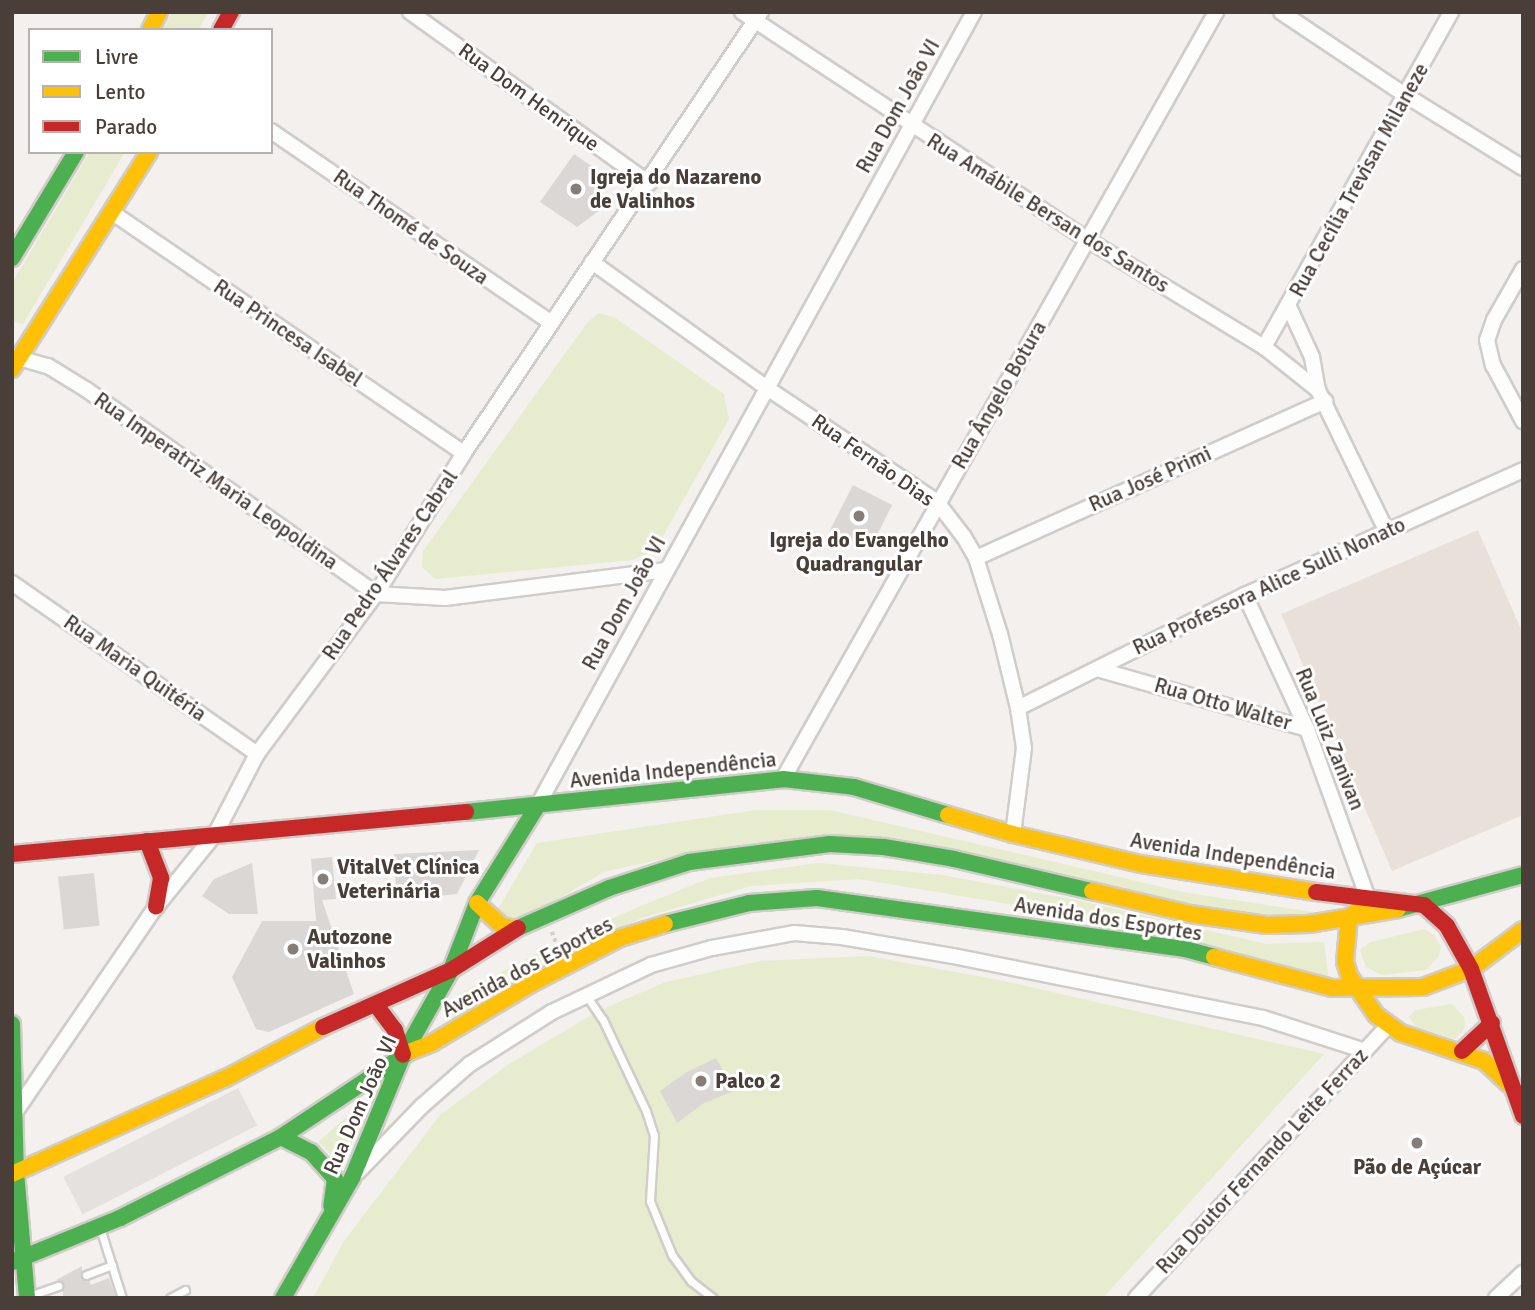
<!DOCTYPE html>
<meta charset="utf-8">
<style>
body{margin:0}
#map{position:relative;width:1535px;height:1310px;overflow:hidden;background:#f3f0ed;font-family:Signika,sans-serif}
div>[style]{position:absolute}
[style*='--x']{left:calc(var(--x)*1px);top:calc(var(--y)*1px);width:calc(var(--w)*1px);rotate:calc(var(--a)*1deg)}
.education>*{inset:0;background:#e9e1d9}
.green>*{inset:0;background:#e7ecce}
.parking>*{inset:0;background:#e5e1de;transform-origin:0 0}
.building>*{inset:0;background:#dbd7d4;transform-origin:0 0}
.path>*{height:3.5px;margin-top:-1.75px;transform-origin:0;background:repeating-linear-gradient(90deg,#d3cfcb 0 3.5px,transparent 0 7px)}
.roads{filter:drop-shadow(2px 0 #d0ccc9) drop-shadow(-2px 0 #d0ccc9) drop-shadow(0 2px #d0ccc9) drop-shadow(0 -2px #d0ccc9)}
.lane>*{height:7px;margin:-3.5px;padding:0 3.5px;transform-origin:3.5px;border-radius:3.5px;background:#fdfdfc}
.street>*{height:14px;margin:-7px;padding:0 7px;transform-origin:7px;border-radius:7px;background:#fdfdfc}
.fast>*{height:16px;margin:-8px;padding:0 8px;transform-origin:8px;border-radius:8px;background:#4caf50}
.slow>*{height:16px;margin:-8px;padding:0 8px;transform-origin:8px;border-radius:8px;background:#ffc107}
.jam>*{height:16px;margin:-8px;padding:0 8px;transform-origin:8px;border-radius:8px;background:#c62828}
.dots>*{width:19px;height:19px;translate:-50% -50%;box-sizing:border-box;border:4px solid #fff;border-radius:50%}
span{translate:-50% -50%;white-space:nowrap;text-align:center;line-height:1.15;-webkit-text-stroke:6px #fff;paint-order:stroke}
.street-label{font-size:21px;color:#4a3f38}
.poi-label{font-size:21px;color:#4a3f38;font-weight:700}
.left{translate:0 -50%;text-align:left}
.frame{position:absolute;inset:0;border:14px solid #4a3f38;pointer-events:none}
.legend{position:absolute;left:28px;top:28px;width:245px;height:126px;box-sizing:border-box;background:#fff;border:2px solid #b7b2af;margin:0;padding:9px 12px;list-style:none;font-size:21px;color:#4a3f38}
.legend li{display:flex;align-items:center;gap:14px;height:35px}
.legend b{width:35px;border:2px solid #b7b2af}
</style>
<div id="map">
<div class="education">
<i style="clip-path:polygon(1478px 530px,1523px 634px,1523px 815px,1392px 871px,1281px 614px)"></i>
</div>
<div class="green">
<i style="clip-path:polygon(172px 12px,209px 12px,198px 30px,162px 30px)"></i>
<i style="clip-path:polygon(90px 152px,125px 152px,23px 324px,14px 322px,12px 283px)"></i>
<i style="clip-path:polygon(598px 313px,614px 317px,724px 394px,729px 419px,655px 550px,632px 560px,435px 579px,422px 567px,423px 551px,587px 323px)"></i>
<i style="clip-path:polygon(756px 810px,830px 810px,1188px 893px,1320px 913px,1268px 918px,1231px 913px,891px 837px,676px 856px,604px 872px,518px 922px,504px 918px,498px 909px,537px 843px)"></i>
<i style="clip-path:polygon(819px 863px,942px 875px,1081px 901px,1266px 944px,1324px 942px,1329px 984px,1192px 942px,1081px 916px,859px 879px,751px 886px,642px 918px,565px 954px,452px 1020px,461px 993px,559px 942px,636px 908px,710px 878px)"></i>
<i style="clip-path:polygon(1424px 929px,1434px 935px,1441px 947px,1439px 956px,1426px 970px,1382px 975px,1366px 967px,1360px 950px,1371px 942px)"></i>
<i style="clip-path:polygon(868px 956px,999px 980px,1324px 1054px,1103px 1298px,313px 1298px,344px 1241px,440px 1115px,509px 1064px,598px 1011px,666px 982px,760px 961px)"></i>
<i style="clip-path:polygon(1452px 1004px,1464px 1017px,1465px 1028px,1455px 1039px,1416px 1027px,1409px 1017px,1415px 1010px)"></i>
<i style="clip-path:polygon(352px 1112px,366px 1120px,340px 1163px,318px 1142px)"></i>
</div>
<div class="parking">
<i style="left:238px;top:1088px;width:42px;height:196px;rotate:63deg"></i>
</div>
<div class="building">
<i style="clip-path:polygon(574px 154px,606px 176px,600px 210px,577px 227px,540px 202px)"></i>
<i style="left:853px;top:485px;width:44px;height:51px;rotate:27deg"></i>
<i style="clip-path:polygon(479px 850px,457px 894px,397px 900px,394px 854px)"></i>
<i style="clip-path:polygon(332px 857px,336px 899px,322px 900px,354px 994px,269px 1032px,256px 1029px,232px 977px,262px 921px,316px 921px,311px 859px)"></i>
<i style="clip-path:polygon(252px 863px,258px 914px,229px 914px,202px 896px,214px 879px)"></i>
<i style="left:94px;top:873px;width:53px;height:36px;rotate:84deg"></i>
<i style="clip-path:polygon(716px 1058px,734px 1091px,704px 1103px,677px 1123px,660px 1091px,687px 1072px)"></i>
<i style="clip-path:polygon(82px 1266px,82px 1279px,89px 1280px,91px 1285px,109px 1278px,116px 1298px,63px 1298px,63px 1283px,56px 1280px)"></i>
</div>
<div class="path">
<i style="--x:552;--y:932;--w:17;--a:69"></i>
</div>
<div class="roads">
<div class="lane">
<i style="--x:586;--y:995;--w:30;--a:56"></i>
<i style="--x:603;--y:1020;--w:101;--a:64.7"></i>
<i style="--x:646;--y:1111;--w:25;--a:72"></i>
<i style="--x:654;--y:1135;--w:66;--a:93.5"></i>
<i style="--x:650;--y:1201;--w:58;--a:67.8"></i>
<i style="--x:672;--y:1255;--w:32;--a:54"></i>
<i style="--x:691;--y:1281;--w:28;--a:38"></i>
<i style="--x:100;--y:1228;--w:73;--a:72.6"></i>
<i style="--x:86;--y:1275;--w:28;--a:-21"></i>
<i style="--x:29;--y:1296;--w:31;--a:-19"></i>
<i style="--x:170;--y:1298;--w:17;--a:-28"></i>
</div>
<div class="street">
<i style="--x:410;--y:12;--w:294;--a:35.6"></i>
<i style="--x:742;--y:12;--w:414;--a:33.4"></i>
<i style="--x:1088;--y:240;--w:206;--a:31.3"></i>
<i style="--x:1264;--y:347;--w:69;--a:38.5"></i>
<i style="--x:1318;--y:390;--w:156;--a:64.1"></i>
<i style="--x:1281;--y:12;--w:149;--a:33.8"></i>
<i style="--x:1405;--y:95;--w:139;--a:31.7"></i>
<i style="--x:271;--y:131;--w:340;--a:34.4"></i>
<i style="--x:113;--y:213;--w:425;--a:34.4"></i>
<i style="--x:592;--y:262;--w:216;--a:35.8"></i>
<i style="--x:767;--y:388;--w:205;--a:33.8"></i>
<i style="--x:937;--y:502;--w:44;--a:52.4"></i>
<i style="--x:964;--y:537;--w:24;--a:60"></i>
<i style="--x:976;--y:558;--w:80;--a:72.5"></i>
<i style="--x:1000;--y:634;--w:76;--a:76.3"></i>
<i style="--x:1018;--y:708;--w:40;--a:81.5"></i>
<i style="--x:1024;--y:748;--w:87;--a:97.3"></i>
<i style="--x:1523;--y:269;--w:59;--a:119.6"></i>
<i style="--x:1494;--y:320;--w:21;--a:109"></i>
<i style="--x:1487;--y:340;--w:26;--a:77"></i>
<i style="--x:1493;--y:365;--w:64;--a:61.8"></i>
<i style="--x:1289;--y:307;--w:55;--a:65.3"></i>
<i style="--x:1312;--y:357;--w:34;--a:80"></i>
<i style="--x:1264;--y:347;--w:384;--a:-60.8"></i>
<i style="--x:12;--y:356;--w:37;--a:16"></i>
<i style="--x:48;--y:366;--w:46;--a:31.6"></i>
<i style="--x:87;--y:390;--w:354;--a:35.2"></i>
<i style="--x:376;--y:594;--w:69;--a:3.3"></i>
<i style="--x:445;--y:598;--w:223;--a:-7.2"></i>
<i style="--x:976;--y:558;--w:383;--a:-24.2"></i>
<i style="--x:12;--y:583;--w:299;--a:34.9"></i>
<i style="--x:1245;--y:595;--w:148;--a:65.2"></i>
<i style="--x:1307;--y:729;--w:183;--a:70.2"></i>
<i style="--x:1097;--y:669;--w:218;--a:15.9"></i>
<i style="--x:1018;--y:708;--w:254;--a:-26.5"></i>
<i style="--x:1245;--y:595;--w:305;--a:-24.2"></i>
<i style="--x:783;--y:779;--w:881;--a:-60.55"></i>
<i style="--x:538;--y:805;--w:905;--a:-61.2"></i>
<i style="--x:14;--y:1114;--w:251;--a:-55.6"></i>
<i style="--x:156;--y:907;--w:95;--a:-51"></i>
<i style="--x:216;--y:833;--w:89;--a:-62.6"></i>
<i style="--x:257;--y:754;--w:199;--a:-53.4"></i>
<i style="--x:376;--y:594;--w:166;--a:-58"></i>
<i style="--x:464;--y:453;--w:532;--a:-56.04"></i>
<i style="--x:358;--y:1172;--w:92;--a:-45.9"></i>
<i style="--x:422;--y:1106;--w:64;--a:-41.2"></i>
<i style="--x:470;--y:1064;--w:97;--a:-32.4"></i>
<i style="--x:552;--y:1012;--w:110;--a:-25.4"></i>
<i style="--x:651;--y:965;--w:63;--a:-15.6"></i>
<i style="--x:712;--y:948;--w:83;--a:-10.4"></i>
<i style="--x:794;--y:933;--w:48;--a:4.8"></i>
<i style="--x:842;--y:937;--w:113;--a:9.7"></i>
<i style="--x:953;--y:956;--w:316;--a:11.3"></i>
<i style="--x:1263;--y:1018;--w:107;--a:17.9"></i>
<i style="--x:1136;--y:1298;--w:372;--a:-47.2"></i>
<i style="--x:1496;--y:1298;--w:37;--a:-43"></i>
</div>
<div class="fast">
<i style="--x:12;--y:258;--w:124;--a:-58.9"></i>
<i style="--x:466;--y:812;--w:319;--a:-5.9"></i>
<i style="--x:783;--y:779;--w:71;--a:6.4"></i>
<i style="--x:854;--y:787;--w:98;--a:16.6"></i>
<i style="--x:1398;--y:909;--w:130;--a:-15.2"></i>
<i style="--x:665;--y:924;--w:87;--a:-14"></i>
<i style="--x:749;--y:903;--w:68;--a:-4.2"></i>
<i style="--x:817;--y:898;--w:372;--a:7.9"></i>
<i style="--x:1185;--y:949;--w:30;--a:15"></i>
<i style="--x:518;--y:928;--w:99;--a:-23.7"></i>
<i style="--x:609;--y:888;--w:84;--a:-18"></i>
<i style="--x:689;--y:862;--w:142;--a:-7.3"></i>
<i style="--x:830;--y:844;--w:54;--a:3.2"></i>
<i style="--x:884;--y:847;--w:71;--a:9.7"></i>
<i style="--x:954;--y:859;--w:142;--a:13.1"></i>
<i style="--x:12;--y:1024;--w:148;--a:88.5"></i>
<i style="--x:16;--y:1172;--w:126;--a:85"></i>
<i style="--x:281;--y:1137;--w:34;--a:27"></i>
<i style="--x:311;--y:1152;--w:36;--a:48"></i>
<i style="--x:335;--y:1179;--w:27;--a:98"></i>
<i style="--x:12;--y:1262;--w:117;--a:-22.2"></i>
<i style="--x:120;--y:1218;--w:180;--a:-26.7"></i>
<i style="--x:281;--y:1137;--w:154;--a:-33.6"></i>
<i style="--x:283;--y:1298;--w:138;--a:-60.1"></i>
<i style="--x:352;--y:1178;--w:133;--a:-67.5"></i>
<i style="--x:403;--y:1055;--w:98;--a:-60.5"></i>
<i style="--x:451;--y:970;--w:72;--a:-68.8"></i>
<i style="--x:477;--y:903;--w:115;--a:-58.1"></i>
</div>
<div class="slow">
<i style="--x:150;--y:30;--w:20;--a:-63"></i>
<i style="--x:12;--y:369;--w:257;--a:-57.7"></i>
<i style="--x:948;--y:815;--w:68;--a:16.3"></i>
<i style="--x:1013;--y:834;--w:131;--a:13.2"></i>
<i style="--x:1141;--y:864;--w:177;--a:9.1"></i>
<i style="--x:1092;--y:891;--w:101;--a:13.2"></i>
<i style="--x:1190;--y:914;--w:77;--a:8.2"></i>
<i style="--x:1266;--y:925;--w:43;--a:-1.3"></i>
<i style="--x:1309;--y:924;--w:90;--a:-9.6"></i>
<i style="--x:477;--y:903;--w:34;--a:43"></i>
<i style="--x:502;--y:926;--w:14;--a:12"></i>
<i style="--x:1360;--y:908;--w:15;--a:138"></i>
<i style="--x:1349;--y:918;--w:44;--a:95.2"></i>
<i style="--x:1345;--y:962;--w:16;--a:72"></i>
<i style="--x:1350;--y:977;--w:46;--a:55.6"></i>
<i style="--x:1376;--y:1015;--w:31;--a:36"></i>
<i style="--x:1401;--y:1033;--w:88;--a:18.6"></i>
<i style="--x:1484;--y:1061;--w:34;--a:43"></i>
<i style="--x:1214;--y:957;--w:122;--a:14.7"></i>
<i style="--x:1332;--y:988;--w:91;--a:-0.6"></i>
<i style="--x:1423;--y:987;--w:51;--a:-20.6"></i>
<i style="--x:1471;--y:969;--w:65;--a:-36.9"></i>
<i style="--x:409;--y:1052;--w:25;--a:-21"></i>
<i style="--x:432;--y:1043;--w:115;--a:-30.8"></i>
<i style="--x:531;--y:984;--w:100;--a:-27.3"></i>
<i style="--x:620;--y:938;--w:47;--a:-17.3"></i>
<i style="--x:12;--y:1174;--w:235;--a:-24.2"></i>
<i style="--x:226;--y:1078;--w:110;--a:-27.7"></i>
</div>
<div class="jam">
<i style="--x:221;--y:30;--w:21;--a:-61"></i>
<i style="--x:147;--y:841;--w:40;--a:69"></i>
<i style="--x:161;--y:878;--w:29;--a:100"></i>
<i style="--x:12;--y:854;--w:456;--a:-5.3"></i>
<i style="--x:1316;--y:892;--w:109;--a:6.9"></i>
<i style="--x:1424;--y:905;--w:31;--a:42"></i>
<i style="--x:1447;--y:926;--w:49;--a:60.8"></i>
<i style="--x:1471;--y:969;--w:156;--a:70.5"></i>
<i style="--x:376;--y:1005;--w:31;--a:53"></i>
<i style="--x:395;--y:1030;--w:26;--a:72"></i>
<i style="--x:323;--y:1027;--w:140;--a:-24"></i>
<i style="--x:451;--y:970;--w:79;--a:-32.1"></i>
<i style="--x:1462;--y:1051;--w:41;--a:-43"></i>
</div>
</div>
<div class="dots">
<i style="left:576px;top:189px;background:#857d77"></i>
<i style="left:859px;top:516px;background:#857d77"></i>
<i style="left:323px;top:879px;background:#857d77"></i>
<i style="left:293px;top:949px;background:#857d77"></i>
<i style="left:701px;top:1081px;background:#857d77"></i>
<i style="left:1417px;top:1143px;background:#857d77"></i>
</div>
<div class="street-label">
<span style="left:529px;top:97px;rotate:36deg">Rua Dom Henrique</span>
<span style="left:898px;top:106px;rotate:-61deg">Rua Dom João VI</span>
<span style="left:1359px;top:180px;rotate:-61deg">Rua Cecília Trevisan Milaneze</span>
<span style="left:1048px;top:213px;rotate:32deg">Rua Amábile Bersan dos Santos</span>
<span style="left:411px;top:227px;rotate:35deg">Rua Thomé de Souza</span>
<span style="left:288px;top:333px;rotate:34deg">Rua Princesa Isabel</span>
<span style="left:999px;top:395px;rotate:-60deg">Rua Ângelo Botura</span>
<span style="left:873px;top:460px;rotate:35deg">Rua Fernão Dias</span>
<span style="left:1150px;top:479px;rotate:-24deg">Rua José Primi</span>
<span style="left:216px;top:481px;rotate:35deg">Rua Imperatriz Maria Leopoldina</span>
<span style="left:390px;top:565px;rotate:-56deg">Rua Pedro Álvares Cabral</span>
<span style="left:1269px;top:586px;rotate:-25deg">Rua Professora Alice Sulli Nonato</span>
<span style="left:624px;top:603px;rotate:-61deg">Rua Dom João VI</span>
<span style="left:135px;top:668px;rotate:35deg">Rua Maria Quitéria</span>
<span style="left:1223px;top:704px;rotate:16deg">Rua Otto Walter</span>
<span style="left:1330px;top:739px;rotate:68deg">Rua Luiz Zanivan</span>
<span style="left:673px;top:770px;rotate:-6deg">Avenida Independência</span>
<span style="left:1233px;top:856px;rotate:9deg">Avenida Independência</span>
<span style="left:1108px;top:919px;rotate:9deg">Avenida dos Esportes</span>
<span style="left:527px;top:967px;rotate:-28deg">Avenida dos Esportes</span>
<span style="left:360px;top:1105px;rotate:-66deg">Rua Dom João VI</span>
<span style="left:1262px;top:1161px;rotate:-47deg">Rua Doutor Fernando Leite Ferraz</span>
</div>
<div class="poi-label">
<span class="left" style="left:590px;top:189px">Igreja do Nazareno<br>de Valinhos</span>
<span style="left:859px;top:552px">Igreja do Evangelho<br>Quadrangular</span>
<span class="left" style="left:337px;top:879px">VitalVet Clínica<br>Veterinária</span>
<span class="left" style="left:307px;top:949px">Autozone<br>Valinhos</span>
<span class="left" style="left:715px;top:1081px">Palco 2</span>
<span style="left:1417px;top:1167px">Pão de Açúcar</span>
</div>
<div class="frame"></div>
<ul class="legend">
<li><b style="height:9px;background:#4caf50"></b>Livre</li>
<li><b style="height:9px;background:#ffc107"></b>Lento</li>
<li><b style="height:9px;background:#c62828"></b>Parado</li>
</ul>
</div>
